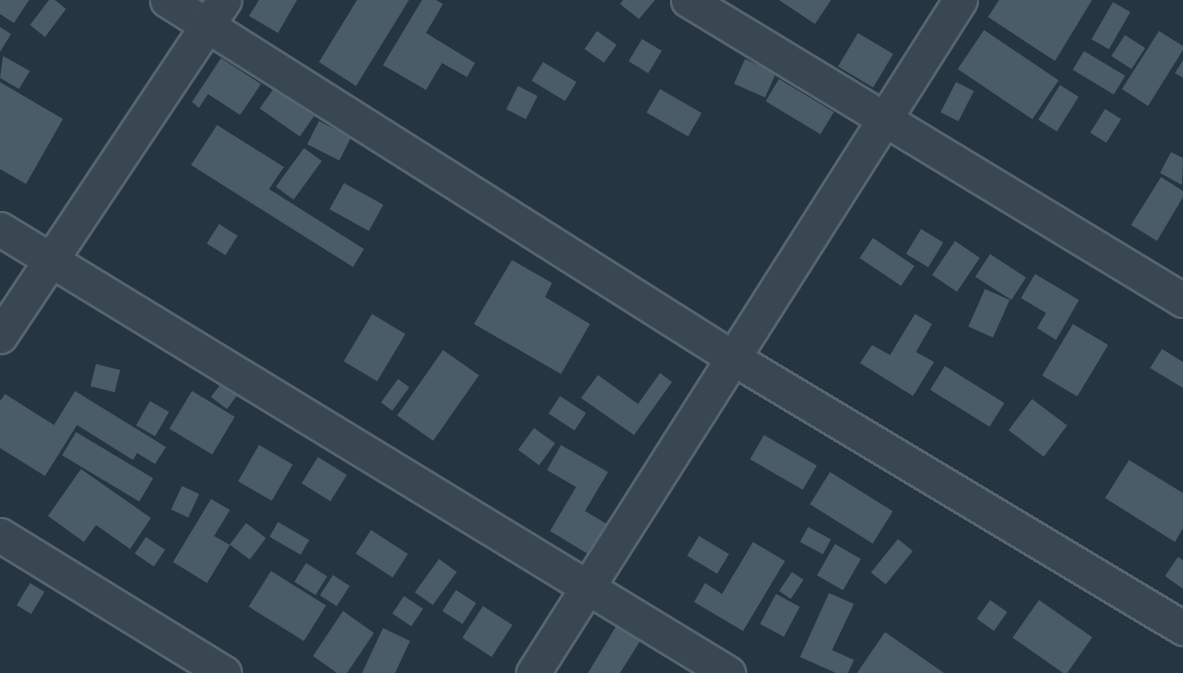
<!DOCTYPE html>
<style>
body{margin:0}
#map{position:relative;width:1183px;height:673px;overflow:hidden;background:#253642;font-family:"Source Sans 3",sans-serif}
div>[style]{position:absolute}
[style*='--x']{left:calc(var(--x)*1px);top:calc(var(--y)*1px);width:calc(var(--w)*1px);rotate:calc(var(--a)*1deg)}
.building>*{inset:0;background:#495c68;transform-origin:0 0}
.roads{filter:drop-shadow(2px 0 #57656f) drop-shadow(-2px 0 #57656f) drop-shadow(0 2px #57656f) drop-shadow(0 -2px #57656f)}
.minor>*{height:33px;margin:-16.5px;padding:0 16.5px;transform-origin:16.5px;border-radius:16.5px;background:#394752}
span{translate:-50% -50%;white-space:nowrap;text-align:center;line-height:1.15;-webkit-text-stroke:5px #1e2d37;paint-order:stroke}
</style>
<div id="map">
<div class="building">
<i style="clip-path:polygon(0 0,29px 0,14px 23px,0 14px)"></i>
<i style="clip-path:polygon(49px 0,55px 0,66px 9px,45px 37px,30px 25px)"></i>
<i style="clip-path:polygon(259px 0,297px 0,278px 33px,249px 16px)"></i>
<i style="clip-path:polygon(357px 0,409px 0,356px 86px,319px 62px)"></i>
<i style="clip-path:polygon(422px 0,436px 0,443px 4px,426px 33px,475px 63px,467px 77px,442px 63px,426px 90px,383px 65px)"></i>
<i style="clip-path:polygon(623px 0,655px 0,639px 19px,620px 4px)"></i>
<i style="clip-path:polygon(779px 0,831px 0,815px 24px)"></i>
<i style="clip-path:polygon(999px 0,1092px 0,1055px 61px,988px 17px)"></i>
<i style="left:1113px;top:2px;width:20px;height:43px;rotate:30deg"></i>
<i style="clip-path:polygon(0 27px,11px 34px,0 52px)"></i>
<i style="left:984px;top:30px;width:90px;height:47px;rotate:34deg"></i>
<i style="left:597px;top:31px;width:24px;height:22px;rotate:35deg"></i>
<i style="clip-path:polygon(1159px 31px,1183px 46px,1183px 50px,1148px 106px,1122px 89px)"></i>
<i style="left:858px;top:33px;width:41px;height:39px;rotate:31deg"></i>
<i style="left:1125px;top:35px;width:24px;height:25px;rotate:33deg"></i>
<i style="left:642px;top:39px;width:23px;height:26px;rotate:31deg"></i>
<i style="left:1084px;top:51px;width:48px;height:22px;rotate:31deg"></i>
<i style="clip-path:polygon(3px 56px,30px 71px,19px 89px,0 78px)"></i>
<i style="clip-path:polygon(221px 58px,261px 84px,240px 115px,208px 94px,199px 108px,192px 102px)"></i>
<i style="left:745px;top:59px;width:34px;height:27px;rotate:24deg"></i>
<i style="clip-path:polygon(1183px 60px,1183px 78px,1175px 73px)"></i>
<i style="left:543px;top:62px;width:39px;height:22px;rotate:31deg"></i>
<i style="left:779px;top:79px;width:64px;height:26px;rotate:31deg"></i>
<i style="clip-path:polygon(0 82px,63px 119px,26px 184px,0 169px)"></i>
<i style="left:956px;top:82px;width:20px;height:34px;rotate:27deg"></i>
<i style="left:1060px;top:85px;width:22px;height:41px;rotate:32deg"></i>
<i style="left:518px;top:86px;width:22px;height:26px;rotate:27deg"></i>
<i style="left:274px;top:88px;width:49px;height:25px;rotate:35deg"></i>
<i style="left:660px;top:89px;width:48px;height:27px;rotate:30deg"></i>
<i style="left:1105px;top:109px;width:19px;height:28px;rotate:32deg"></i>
<i style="left:319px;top:121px;width:36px;height:26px;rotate:27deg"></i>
<i style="clip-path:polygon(217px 125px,284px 167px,269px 189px,364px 249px,353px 267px,191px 165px)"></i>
<i style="left:304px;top:148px;width:22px;height:48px;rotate:36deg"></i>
<i style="clip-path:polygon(1171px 152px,1183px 158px,1182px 185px,1160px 173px)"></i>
<i style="clip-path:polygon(1161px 177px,1183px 191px,1183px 197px,1157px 241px,1131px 225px)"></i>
<i style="left:344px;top:183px;width:45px;height:30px;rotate:29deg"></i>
<i style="left:219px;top:224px;width:22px;height:23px;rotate:32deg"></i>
<i style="left:921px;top:229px;width:26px;height:29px;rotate:31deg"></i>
<i style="left:873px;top:238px;width:50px;height:24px;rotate:34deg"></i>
<i style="left:955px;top:241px;width:30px;height:41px;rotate:34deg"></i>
<i style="left:990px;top:254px;width:43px;height:27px;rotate:33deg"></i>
<i style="clip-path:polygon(512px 260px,552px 283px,545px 297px,590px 324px,561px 374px,474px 324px)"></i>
<i style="clip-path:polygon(1035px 274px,1079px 300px,1056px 340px,1037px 328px,1046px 313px,1021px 298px)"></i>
<i style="left:985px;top:289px;width:27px;height:41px;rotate:24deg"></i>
<i style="left:372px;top:314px;width:39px;height:55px;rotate:31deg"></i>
<i style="clip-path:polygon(915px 314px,932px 324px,916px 352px,934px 362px,913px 396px,860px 363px,872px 345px,890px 355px)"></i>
<i style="left:1073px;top:324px;width:41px;height:60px;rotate:31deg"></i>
<i style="clip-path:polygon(1162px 349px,1183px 362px,1183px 388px,1150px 368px)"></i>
<i style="left:443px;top:350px;width:44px;height:80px;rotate:35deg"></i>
<i style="left:96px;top:364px;width:25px;height:23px;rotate:14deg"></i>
<i style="left:945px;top:366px;width:70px;height:28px;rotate:32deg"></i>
<i style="clip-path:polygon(660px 373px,672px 382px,634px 435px,581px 398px,598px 375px,638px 404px)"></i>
<i style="left:226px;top:377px;width:20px;height:25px;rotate:37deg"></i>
<i style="left:398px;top:379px;width:14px;height:29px;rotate:36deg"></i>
<i style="clip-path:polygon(75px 391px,166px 447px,155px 464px,137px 453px,133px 460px,77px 425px,45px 476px,0 448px,0 401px,5px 394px,54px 425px)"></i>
<i style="left:192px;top:391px;width:50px;height:44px;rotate:31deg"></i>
<i style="left:560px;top:396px;width:31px;height:21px;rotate:33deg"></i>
<i style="left:1032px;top:399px;width:44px;height:39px;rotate:37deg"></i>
<i style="left:150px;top:401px;width:22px;height:28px;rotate:30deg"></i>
<i style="left:534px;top:428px;width:26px;height:27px;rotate:36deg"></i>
<i style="left:76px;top:432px;width:90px;height:27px;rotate:31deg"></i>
<i style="left:764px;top:435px;width:61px;height:28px;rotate:30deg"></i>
<i style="left:259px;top:445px;width:39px;height:42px;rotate:30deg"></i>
<i style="clip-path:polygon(561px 445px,608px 472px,585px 511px,607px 524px,588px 554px,550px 531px,576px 487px,547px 470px)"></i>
<i style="left:318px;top:457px;width:34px;height:31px;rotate:32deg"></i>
<i style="clip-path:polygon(1129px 460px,1183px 493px,1183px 528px,1175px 542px,1105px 498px)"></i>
<i style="clip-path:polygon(81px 469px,151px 518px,130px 549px,96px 525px,84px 542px,48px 516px)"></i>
<i style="left:830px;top:472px;width:74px;height:38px;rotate:32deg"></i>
<i style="left:182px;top:486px;width:19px;height:26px;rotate:25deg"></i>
<i style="clip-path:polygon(211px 499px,230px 510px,214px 536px,230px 545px,207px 583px,173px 562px)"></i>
<i style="left:278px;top:522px;width:36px;height:17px;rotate:30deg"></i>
<i style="left:246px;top:523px;width:25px;height:27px;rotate:37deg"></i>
<i style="left:808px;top:527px;width:26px;height:17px;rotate:28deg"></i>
<i style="left:371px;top:530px;width:44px;height:28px;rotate:33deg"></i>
<i style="left:699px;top:536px;width:35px;height:23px;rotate:31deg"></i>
<i style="left:146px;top:537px;width:23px;height:20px;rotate:34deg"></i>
<i style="left:898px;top:539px;width:19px;height:43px;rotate:39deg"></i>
<i style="clip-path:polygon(753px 542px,785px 561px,743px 631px,694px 602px,705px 583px,722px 594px)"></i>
<i style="left:835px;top:544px;width:30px;height:36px;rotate:30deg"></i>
<i style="clip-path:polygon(1178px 557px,1183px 560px,1183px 589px,1165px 576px)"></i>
<i style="left:439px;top:559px;width:22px;height:41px;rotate:36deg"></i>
<i style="left:306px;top:563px;width:25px;height:22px;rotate:32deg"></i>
<i style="left:271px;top:571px;width:65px;height:42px;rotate:32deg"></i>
<i style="left:792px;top:572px;width:14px;height:23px;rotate:34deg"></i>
<i style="left:333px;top:575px;width:20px;height:24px;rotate:33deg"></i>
<i style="left:30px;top:583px;width:17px;height:26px;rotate:31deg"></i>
<i style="left:456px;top:590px;width:24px;height:25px;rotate:33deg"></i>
<i style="clip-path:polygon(829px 593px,854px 604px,832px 650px,854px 660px,848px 673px,836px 673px,800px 657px)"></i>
<i style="left:776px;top:594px;width:27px;height:34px;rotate:28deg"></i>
<i style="left:404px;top:596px;width:23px;height:21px;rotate:34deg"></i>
<i style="left:990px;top:600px;width:21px;height:23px;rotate:35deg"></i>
<i style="left:1039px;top:600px;width:65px;height:46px;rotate:35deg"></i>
<i style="left:483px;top:606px;width:35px;height:38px;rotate:33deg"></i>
<i style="clip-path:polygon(343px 611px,374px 633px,347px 673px,337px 673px,313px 656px)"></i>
<i style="clip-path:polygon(618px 623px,642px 638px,620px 673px,588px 673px)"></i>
<i style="clip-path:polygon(383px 628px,410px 641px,395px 673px,362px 673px)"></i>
<i style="clip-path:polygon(885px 632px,944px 673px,857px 673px)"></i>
</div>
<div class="roads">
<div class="minor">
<i style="--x:167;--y:0;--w:670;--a:32.31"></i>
<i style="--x:733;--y:358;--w:525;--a:30.96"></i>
<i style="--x:688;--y:0;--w:579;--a:31.22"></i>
<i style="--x:0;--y:229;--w:853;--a:31.38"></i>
<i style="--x:0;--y:336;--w:404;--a:-56.3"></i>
<i style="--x:0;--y:535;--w:263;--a:31.6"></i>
<i style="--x:533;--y:673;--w:797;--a:-57.61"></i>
</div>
</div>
</div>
